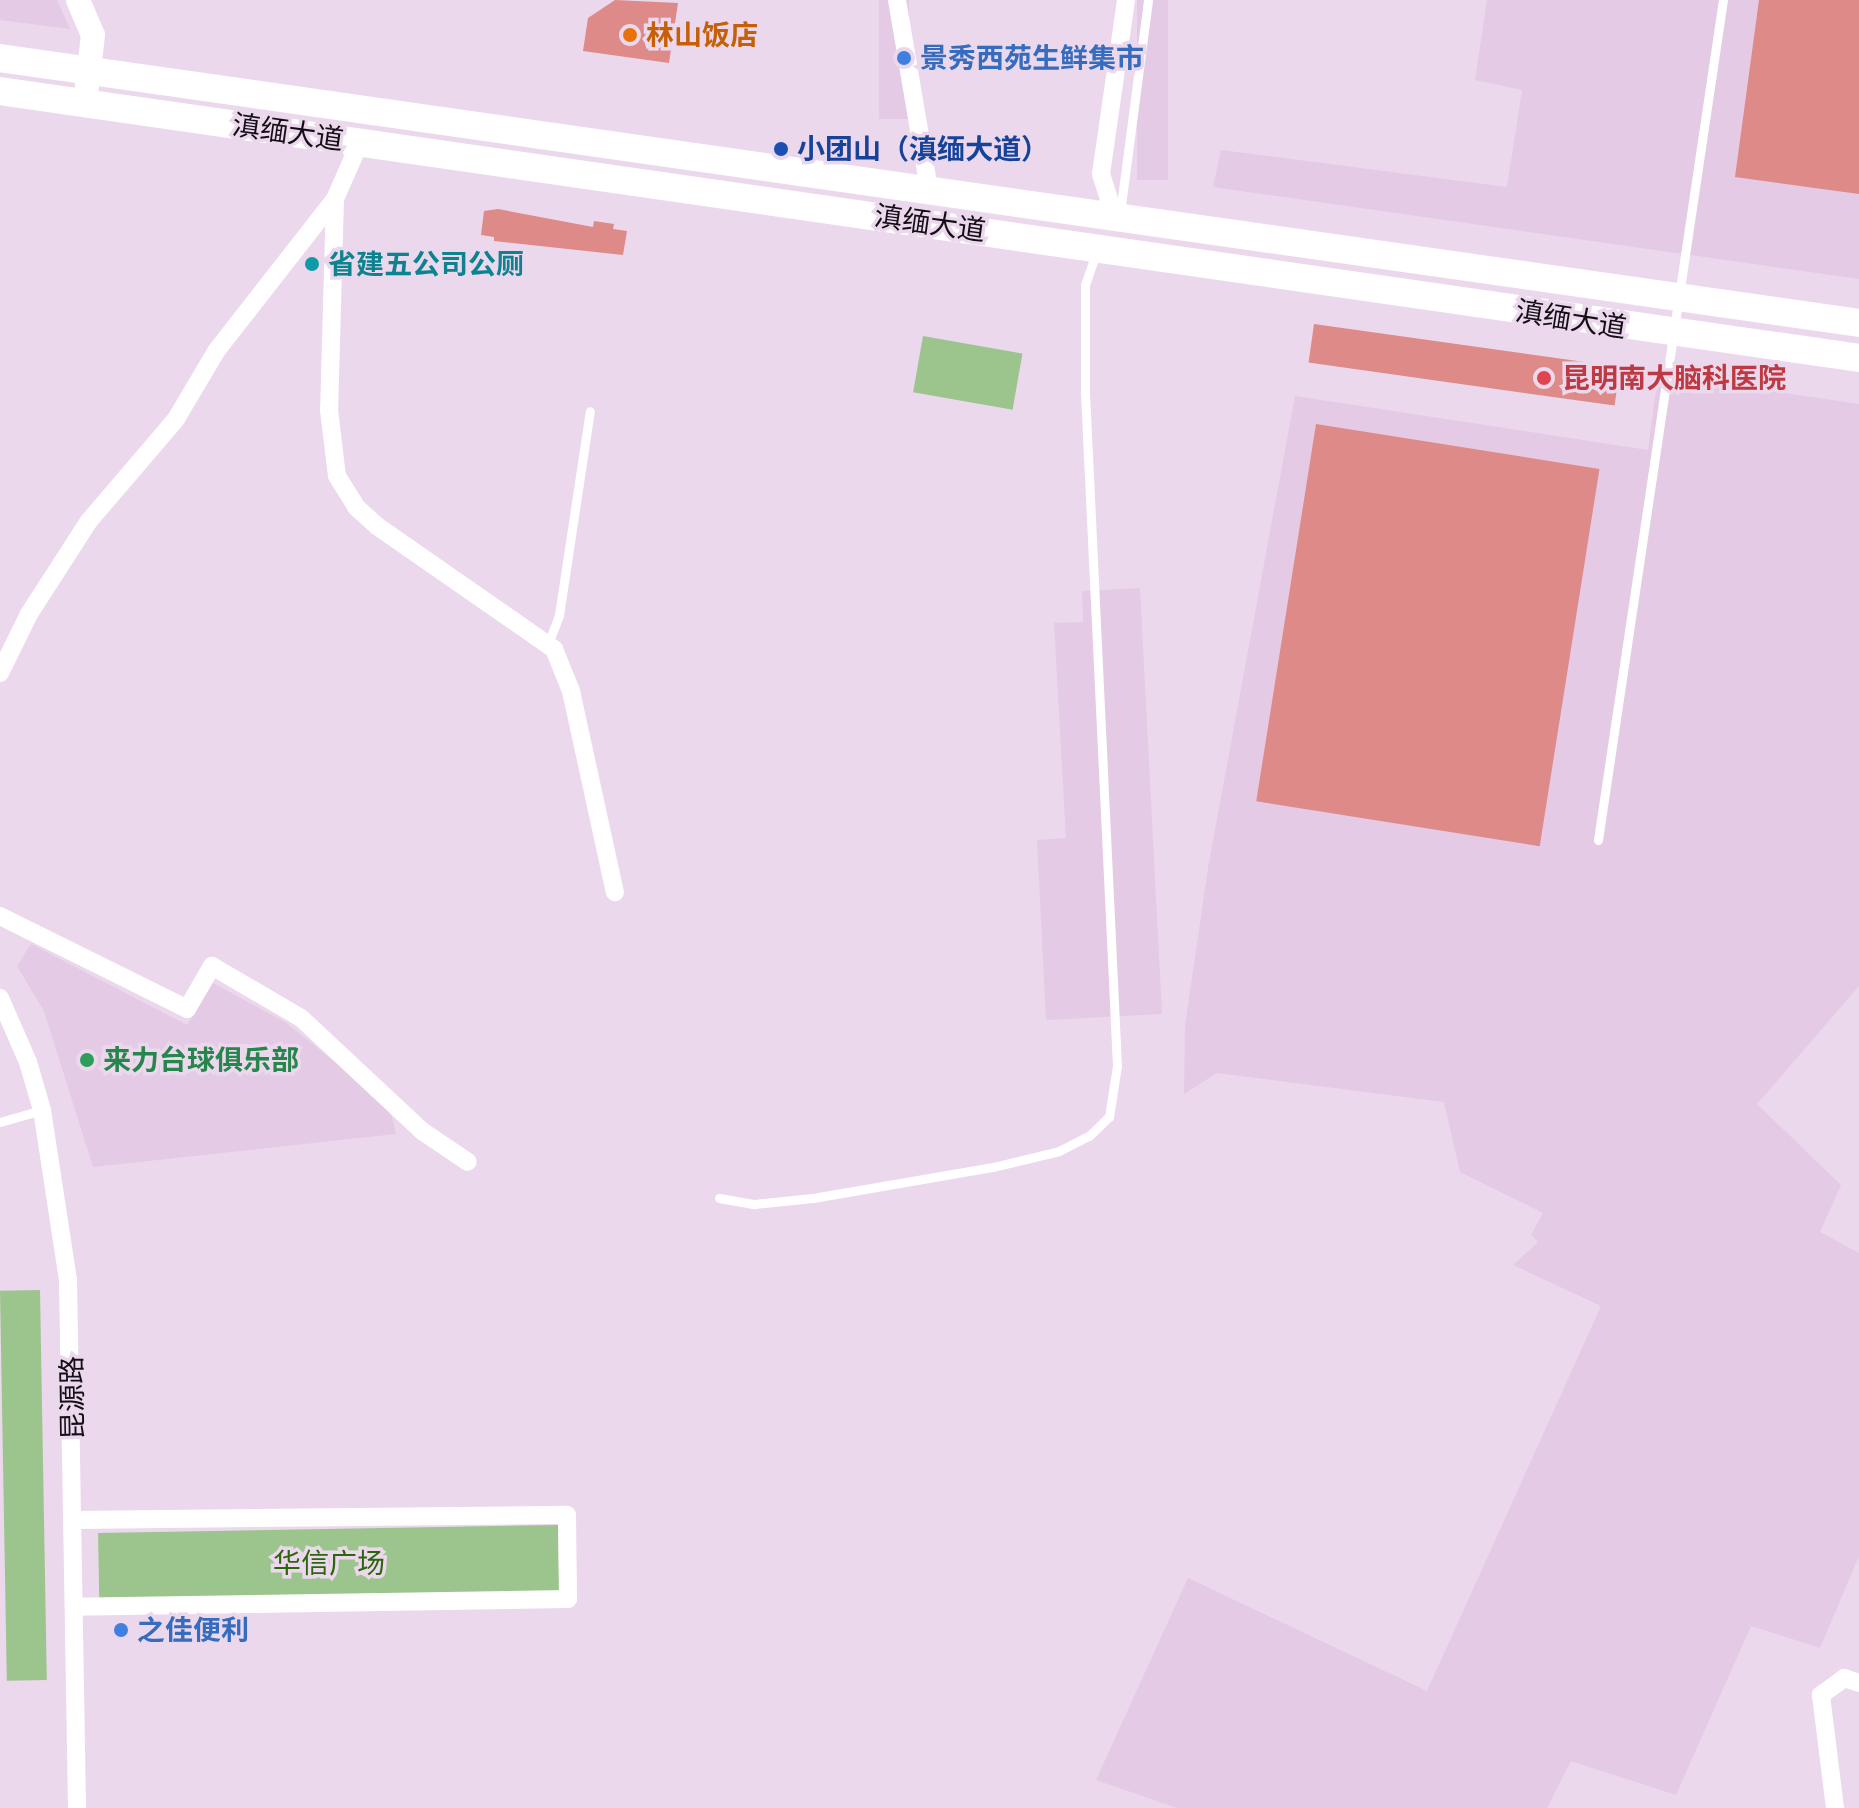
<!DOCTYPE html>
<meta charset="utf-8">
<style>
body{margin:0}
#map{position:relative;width:1859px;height:1808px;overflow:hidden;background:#ecd8ec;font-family:"Archivo Narrow","Noto Sans SC",sans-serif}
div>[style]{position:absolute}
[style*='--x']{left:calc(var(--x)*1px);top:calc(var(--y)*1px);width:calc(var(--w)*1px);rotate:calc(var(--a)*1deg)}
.built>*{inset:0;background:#e4cae4;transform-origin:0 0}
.green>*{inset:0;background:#9cc58d;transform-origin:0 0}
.building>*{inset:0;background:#dd8a88;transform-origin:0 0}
.lane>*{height:9px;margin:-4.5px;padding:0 4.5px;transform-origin:4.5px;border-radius:4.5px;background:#fff}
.street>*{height:18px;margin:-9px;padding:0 9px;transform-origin:9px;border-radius:9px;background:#fff}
.secondary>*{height:24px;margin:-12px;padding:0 12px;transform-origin:12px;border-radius:12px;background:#fff}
.primary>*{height:28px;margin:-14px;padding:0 14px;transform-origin:14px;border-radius:14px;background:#fff}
.dots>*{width:22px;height:22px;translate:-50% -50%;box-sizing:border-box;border:4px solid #ecd8ec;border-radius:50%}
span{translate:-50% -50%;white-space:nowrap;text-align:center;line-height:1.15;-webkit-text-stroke:7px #ecd8ec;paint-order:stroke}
.food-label{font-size:28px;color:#c56008;font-weight:700}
.left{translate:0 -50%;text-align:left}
.shop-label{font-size:28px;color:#366cbe;font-weight:700}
.street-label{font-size:28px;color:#140e15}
.transit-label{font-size:28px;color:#164399;font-weight:700}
.culture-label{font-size:28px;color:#0d838f;font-weight:700}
.health-label{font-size:28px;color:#be3a42;font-weight:700}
.leisure-label{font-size:28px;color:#27864d;font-weight:700}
.park-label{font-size:28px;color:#2b660b}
</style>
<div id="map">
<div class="built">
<i style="clip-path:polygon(0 0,57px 0,70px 29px,0 20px)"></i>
<i style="left:879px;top:0;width:30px;height:119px"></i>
<i style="left:1137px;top:0;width:31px;height:180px"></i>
<i style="clip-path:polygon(1487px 0,1859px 0,1859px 279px,1213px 187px,1221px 150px,1507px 187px,1522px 90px,1475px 80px)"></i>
<i style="clip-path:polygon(1658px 374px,1859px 404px,1859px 986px,1757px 1104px,1841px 1185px,1820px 1232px,1859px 1253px,1859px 1556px,1820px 1648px,1751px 1626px,1676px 1795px,1571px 1761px,1547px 1808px,1177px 1808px,1096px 1780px,1188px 1578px,1427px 1691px,1601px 1306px,1513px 1265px,1538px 1242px,1531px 1235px,1543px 1213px,1460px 1172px,1444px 1102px,1217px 1073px,1184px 1094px,1185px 1026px,1208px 868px,1295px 396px,1648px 450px)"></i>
<i style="clip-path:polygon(1140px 588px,1162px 1014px,1046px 1020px,1037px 840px,1066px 838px,1054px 623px,1083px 622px,1082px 591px)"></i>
<i style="clip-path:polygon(31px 944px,187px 1025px,213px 983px,285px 1022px,389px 1105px,396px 1134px,93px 1167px,44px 1011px,17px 966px)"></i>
</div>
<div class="green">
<i style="left:923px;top:336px;width:101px;height:57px;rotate:10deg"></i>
<i style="left:40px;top:1290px;width:390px;height:40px;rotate:89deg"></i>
<i style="left:558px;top:1525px;width:69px;height:460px;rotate:89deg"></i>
</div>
<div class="building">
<i style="clip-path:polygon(615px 0,678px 3px,669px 63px,583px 51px,588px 18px)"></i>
<i style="clip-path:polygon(1759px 0,1859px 0,1859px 194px,1735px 177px)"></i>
<i style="clip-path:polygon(498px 209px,593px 227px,594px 221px,614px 224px,613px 229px,627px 231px,623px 255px,494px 241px,494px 237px,481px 235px,484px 211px)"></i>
<i style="left:1314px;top:324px;width:309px;height:39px;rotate:8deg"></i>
<i style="left:1316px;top:424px;width:287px;height:382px;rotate:9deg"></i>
</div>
<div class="lane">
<i style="--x:1120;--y:213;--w:215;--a:-82.5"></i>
<i style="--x:548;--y:644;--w:31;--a:-69"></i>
<i style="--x:559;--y:615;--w:206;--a:-81.4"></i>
<i style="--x:1598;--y:840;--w:849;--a:-81.54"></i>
<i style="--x:0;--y:1122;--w:44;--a:-15.9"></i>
<i style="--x:719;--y:1198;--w:36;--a:10"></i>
<i style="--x:754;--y:1204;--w:59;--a:-5.8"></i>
<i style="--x:813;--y:1198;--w:183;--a:-9.8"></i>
<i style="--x:993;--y:1167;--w:68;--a:-13.6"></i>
<i style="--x:1059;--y:1151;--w:34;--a:-27"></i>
<i style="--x:1089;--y:1136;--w:28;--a:-44"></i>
<i style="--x:1109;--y:1117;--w:52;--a:-81.1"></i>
<i style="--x:1117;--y:1066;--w:674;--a:-92.72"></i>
<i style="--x:1085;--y:393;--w:108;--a:-90"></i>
<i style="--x:1085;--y:285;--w:34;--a:-71"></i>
</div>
<div class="street">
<i style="--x:897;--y:0;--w:192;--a:80.4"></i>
<i style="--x:335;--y:199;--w:211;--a:91.6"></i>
<i style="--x:329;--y:410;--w:66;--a:83.1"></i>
<i style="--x:337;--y:476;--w:36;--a:58"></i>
<i style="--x:356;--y:507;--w:28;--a:42"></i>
<i style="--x:377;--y:526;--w:216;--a:34.8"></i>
<i style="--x:554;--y:649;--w:45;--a:68"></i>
<i style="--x:571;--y:691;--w:206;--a:77.7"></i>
<i style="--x:1114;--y:215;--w:43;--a:-107.6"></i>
<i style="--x:1101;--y:174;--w:176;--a:-81.8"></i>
<i style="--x:0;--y:673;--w:66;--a:-63.8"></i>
<i style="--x:29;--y:614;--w:111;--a:-57.2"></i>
<i style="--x:89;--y:521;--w:134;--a:-49.5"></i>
<i style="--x:176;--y:419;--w:80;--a:-59.3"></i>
<i style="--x:217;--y:350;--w:192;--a:-52"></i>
<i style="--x:335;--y:199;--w:62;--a:-66.3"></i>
<i style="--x:0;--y:916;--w:209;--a:26.4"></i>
<i style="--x:187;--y:1009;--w:50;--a:-59.8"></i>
<i style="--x:212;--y:966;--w:103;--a:30.3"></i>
<i style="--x:301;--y:1018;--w:166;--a:43"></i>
<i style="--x:422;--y:1131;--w:55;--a:34"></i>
<i style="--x:0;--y:998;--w:70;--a:66.4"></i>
<i style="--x:28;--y:1062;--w:50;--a:73.7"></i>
<i style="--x:42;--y:1110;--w:172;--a:81.3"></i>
<i style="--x:68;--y:1280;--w:528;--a:89.02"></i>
<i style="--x:74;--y:1520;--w:493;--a:-0.6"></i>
<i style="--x:567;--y:1515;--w:84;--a:89.3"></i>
<i style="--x:568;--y:1599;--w:494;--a:179.1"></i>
<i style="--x:1835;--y:1808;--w:114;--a:-97.1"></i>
<i style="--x:1821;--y:1695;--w:29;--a:-36"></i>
<i style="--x:1844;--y:1678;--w:16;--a:18"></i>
</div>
<div class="secondary">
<i style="--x:78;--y:0;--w:38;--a:67"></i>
<i style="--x:93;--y:35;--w:68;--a:96.7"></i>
</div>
<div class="primary">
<i style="--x:0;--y:58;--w:1878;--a:8.11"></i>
<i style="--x:0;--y:91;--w:1878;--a:8.17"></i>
</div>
<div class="dots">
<i style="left:630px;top:35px;background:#e8710a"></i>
<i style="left:904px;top:58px;background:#3f7fe0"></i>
<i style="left:781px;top:149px;background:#1a4fb4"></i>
<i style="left:312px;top:264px;background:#0f9aa8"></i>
<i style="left:1544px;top:378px;background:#e0444e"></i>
<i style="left:87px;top:1060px;background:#2e9e5b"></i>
<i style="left:121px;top:1630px;background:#3f7fe0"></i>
</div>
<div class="food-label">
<span class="left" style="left:646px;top:35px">林山饭店</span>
</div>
<div class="shop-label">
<span class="left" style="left:920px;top:58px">景秀西苑生鲜集市</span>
<span class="left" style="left:137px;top:1630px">之佳便利</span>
</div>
<div class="street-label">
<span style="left:288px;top:132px;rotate:8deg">滇缅大道</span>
<span style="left:930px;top:223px;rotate:8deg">滇缅大道</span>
<span style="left:1571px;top:319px;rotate:9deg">滇缅大道</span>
<span style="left:72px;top:1398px;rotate:-91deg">昆源路</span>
</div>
<div class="transit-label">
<span class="left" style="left:797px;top:149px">小团山（滇缅大道）</span>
</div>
<div class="culture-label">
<span class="left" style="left:328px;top:264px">省建五公司公厕</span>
</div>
<div class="health-label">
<span class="left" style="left:1562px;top:378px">昆明南大脑科医院</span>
</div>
<div class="leisure-label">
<span class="left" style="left:103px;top:1060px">来力台球俱乐部</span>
</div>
<div class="park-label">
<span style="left:329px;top:1563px">华信广场</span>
</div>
</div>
